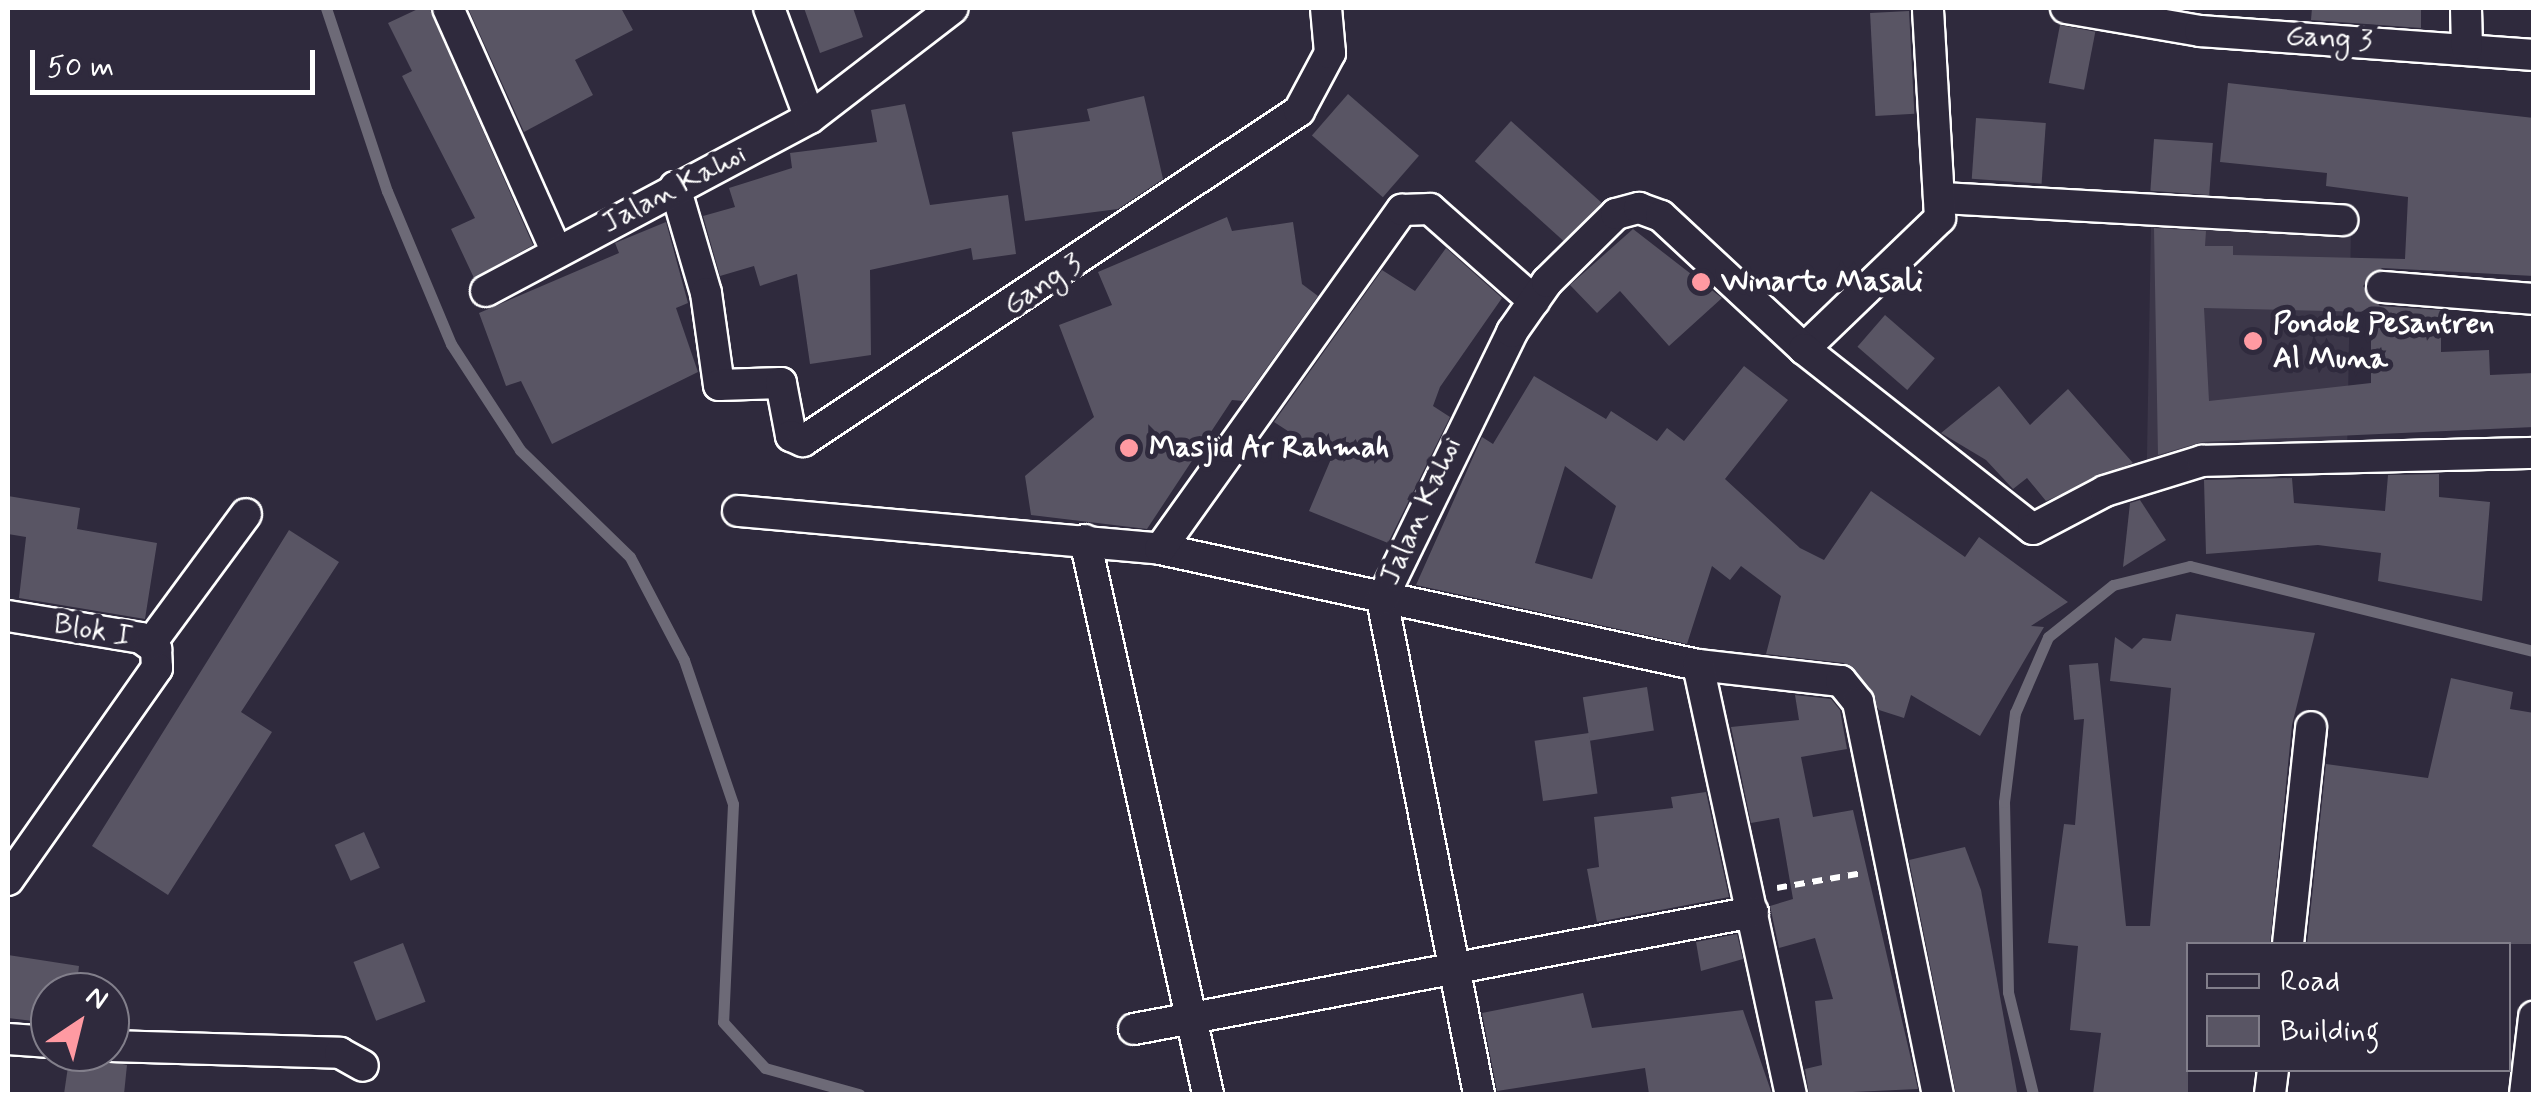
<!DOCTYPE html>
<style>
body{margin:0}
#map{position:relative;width:2541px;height:1102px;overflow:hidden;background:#2f2a3d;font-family:Mynerve,sans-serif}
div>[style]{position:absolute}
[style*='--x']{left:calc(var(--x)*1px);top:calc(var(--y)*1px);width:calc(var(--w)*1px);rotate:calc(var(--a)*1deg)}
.built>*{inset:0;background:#3c3749;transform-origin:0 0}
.stream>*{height:11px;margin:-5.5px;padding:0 5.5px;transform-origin:5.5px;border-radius:5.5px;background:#6d6a77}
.building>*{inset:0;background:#595564;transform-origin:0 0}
.path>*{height:6px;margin-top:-3px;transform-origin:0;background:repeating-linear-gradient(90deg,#fff 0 10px,transparent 0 18px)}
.roads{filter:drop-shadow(2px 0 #fff) drop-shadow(-2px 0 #fff) drop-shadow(0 2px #fff) drop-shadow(0 -2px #fff)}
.street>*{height:30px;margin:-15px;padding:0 15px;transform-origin:15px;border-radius:15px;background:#2f2a3d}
.dots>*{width:28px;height:28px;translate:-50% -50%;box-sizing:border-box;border:5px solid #2f2a3d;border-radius:50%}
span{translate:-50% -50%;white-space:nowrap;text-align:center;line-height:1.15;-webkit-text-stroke:10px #2f2a3d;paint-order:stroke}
.street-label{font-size:30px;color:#fff}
.poi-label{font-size:30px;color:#fff;font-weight:700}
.left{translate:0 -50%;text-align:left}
.frame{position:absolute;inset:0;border:10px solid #fff;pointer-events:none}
.legend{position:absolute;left:2186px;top:942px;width:325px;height:130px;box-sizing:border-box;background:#2f2a3d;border:2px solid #827f8b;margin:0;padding:12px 18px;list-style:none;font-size:30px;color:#fff}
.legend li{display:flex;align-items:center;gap:20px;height:50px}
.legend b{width:50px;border:2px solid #827f8b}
.north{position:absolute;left:30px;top:972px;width:100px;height:100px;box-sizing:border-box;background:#2f2a3d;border:2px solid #827f8b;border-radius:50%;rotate:35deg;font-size:28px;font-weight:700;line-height:40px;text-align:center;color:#fff}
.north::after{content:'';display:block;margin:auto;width:35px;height:45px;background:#ff9aa2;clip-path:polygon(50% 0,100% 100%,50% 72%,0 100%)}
.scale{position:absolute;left:30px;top:50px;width:285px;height:45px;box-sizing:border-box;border:5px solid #fff;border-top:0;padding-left:12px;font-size:30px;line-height:35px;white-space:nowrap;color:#fff;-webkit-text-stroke:8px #2f2a3d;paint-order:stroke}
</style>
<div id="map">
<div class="built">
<i style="left:2151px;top:227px;width:200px;height:235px;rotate:1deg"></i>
</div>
<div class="stream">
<i style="--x:326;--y:8;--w:193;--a:71.6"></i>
<i style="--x:387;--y:191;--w:166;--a:67.3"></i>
<i style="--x:451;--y:344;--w:126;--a:56.9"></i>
<i style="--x:520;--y:450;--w:153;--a:44.2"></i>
<i style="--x:630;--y:557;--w:116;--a:62.3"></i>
<i style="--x:684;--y:660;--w:152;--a:71.2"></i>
<i style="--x:733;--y:804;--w:218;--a:92.6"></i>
<i style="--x:723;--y:1022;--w:62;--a:47.6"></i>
<i style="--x:765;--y:1068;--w:98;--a:15.5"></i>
<i style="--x:2033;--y:1094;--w:105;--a:-103.8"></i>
<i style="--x:2008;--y:992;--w:190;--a:-91.2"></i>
<i style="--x:2004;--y:802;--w:90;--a:-83"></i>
<i style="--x:2015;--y:713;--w:83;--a:-66.5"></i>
<i style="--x:2048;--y:637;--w:83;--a:-38.7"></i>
<i style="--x:2113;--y:585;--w:79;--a:-13.9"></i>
<i style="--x:2190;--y:566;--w:354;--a:13.9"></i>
</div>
<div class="building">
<i style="clip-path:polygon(420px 8px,429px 8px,533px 245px,474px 278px,451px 229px,475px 218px,402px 76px,412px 71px,388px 23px)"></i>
<i style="clip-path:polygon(468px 8px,621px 8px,633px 30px,575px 60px,593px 95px,524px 132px)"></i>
<i style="clip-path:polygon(804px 8px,853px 8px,863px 37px,820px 53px)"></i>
<i style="clip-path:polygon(2312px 8px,2421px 8px,2421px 28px,2311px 20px)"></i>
<i style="left:1909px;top:11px;width:103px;height:39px;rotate:87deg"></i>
<i style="left:2060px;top:25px;width:36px;height:59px;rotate:11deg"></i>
<i style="clip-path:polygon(evenodd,2228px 83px,2534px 118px,2534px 276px,2382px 268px,2363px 286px,2380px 306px,2441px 310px,2441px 352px,2489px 350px,2490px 375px,2534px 373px,2534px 427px,2202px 442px,2158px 455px,2154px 228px,2206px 231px,2205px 246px,2233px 246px,2233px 255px,2405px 259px,2408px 197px,2326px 186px,2327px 173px,2220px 162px,2228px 83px,2204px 308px,2371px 312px,2371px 383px,2209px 401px,2204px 308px)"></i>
<i style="left:1348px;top:94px;width:94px;height:55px;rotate:41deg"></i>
<i style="clip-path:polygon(1144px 96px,1163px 179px,1118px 209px,1025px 221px,1012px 132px,1090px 121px,1087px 109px)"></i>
<i style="clip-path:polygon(905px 104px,930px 205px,1008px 195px,1016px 254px,973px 260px,971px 248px,870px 270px,871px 355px,810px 364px,797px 274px,760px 286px,754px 266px,720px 276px,703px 216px,735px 207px,729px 188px,792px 168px,790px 153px,877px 142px,871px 110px)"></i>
<i style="left:1976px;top:118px;width:70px;height:61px;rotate:4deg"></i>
<i style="left:1511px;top:121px;width:122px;height:54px;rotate:42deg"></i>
<i style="left:2154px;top:139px;width:59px;height:52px;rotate:4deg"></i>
<i style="clip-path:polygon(1227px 217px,1232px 231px,1293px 222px,1302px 284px,1318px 296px,1243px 401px,1232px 400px,1147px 529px,1031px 515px,1025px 476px,1094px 417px,1059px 325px,1112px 305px,1098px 272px)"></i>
<i style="clip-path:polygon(666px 222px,688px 303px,676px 308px,698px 372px,552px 444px,521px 381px,506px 386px,479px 313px,619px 253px,615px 243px)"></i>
<i style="clip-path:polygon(1633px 229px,1722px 298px,1669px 346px,1620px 291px,1597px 313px,1570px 285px)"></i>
<i style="clip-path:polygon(1446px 248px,1502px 298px,1440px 387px,1433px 406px,1450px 417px,1388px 543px,1309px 511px,1331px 459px,1274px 422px,1382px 270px,1415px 291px)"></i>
<i style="left:1885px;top:315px;width:66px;height:42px;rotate:41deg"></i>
<i style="clip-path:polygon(evenodd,1744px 366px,1788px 400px,1725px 479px,1800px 548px,1824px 560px,1871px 491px,1965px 557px,1979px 537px,2068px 602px,2031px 626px,2044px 627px,1980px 736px,1911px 695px,1904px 718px,1879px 710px,1844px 663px,1766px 654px,1781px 596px,1741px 566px,1730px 580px,1712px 566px,1687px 644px,1416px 585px,1482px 437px,1493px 444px,1534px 376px,1606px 419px,1611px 411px,1657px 441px,1667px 428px,1684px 441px,1744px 366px,1565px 466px,1616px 506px,1592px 579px,1535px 563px,1565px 466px)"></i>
<i style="clip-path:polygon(1999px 386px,2030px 425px,2068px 389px,2133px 463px,2046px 501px,2027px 478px,2013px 489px,1986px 460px,1941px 433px)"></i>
<i style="clip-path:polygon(2439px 474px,2439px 497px,2490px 502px,2482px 601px,2378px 581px,2381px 553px,2318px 545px,2206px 554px,2204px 480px,2292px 478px,2294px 503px,2385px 511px,2388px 475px)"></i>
<i style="clip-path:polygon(8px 496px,80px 508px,77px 529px,157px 543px,145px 619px,19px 598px,26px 537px,8px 534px)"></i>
<i style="clip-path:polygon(2140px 500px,2166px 540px,2123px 567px,2130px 503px)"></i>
<i style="clip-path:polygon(289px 530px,339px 562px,241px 712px,272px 732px,168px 895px,92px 846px)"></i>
<i style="clip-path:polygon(2176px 614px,2315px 633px,2292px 725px,2270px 944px,2188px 944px,2188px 1094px,2093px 1094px,2101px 1033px,2070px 1030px,2078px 946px,2048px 943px,2064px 824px,2075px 825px,2084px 719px,2074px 720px,2069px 665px,2098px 663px,2126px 926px,2150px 926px,2171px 688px,2110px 681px,2115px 637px,2132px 649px,2143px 638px,2171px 641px)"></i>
<i style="clip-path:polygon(2451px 678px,2513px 692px,2510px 709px,2534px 713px,2534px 944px,2307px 944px,2326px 764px,2428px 778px)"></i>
<i style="left:1647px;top:687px;width:44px;height:65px;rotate:81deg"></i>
<i style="clip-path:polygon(1795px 695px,1831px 699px,1840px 710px,1847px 749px,1801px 757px,1813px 817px,1853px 810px,1918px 1089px,1809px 1094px,1805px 1069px,1822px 1065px,1815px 1001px,1833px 999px,1815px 938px,1779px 948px,1770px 906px,1793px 899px,1779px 818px,1751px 823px,1731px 727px,1799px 720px)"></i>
<i style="left:1589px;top:733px;width:61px;height:55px;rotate:82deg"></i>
<i style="clip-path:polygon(1706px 792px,1729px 897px,1597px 922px,1587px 869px,1599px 867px,1594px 817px,1673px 808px,1671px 797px)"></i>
<i style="left:364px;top:832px;width:39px;height:32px;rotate:66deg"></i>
<i style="clip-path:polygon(1965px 847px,1981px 890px,2017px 1092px,1956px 1094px,1909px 860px)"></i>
<i style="clip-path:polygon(1737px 934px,1743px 959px,1701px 971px,1696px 942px)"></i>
<i style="left:403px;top:943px;width:63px;height:53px;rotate:69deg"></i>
<i style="clip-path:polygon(8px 955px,79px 966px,76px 992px,50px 992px,50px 1023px,8px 1018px)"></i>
<i style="clip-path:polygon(1583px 993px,1592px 1028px,1743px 1010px,1772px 1094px,1649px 1094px,1645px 1068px,1497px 1091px,1482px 1013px)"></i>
<i style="clip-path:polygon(70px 1053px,127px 1065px,124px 1094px,64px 1094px)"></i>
</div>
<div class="path">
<i style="--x:1777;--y:888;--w:87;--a:-9.9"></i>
</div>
<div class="roads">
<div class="street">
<i style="--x:448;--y:8;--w:266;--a:66"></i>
<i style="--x:769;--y:8;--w:117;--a:69.6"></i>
<i style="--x:2066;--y:8;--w:136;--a:9.7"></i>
<i style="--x:2200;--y:31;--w:335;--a:4.1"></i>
<i style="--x:2466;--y:8;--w:40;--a:88.6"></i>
<i style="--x:675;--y:187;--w:110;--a:73.7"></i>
<i style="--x:706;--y:293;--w:93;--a:82"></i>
<i style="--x:719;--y:385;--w:62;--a:-1.8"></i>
<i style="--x:781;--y:383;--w:54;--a:79.3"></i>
<i style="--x:791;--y:436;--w:13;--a:23"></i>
<i style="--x:803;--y:441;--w:596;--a:-33.64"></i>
<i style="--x:1299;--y:111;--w:66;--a:-61.9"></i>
<i style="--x:1330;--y:53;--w:45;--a:-95.1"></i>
<i style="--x:1944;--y:198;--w:399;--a:3.2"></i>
<i style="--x:2382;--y:287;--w:152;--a:4.5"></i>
<i style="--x:486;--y:291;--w:367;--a:-28.1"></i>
<i style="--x:810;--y:118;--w:180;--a:-37.6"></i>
<i style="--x:1804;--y:349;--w:189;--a:-43.9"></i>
<i style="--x:1940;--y:218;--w:210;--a:-93.3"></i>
<i style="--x:738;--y:511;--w:424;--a:5.1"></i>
<i style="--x:1160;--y:549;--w:550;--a:12.17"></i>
<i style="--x:1698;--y:665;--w:144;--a:6.4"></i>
<i style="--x:1841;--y:681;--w:27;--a:51"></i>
<i style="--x:1858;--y:702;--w:400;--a:78.5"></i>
<i style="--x:1085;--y:540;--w:567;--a:77.48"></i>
<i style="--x:1160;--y:549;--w:417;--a:-54.5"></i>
<i style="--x:1402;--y:210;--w:28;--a:-2"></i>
<i style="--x:1430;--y:209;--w:139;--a:41.5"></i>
<i style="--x:8;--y:616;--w:135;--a:9.4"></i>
<i style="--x:141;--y:638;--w:19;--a:36"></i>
<i style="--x:156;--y:649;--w:19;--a:87"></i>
<i style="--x:157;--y:668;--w:259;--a:125.1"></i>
<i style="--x:151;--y:643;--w:160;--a:-53.6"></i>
<i style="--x:1698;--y:665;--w:439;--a:77.8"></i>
<i style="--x:2288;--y:944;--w:218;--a:-83.9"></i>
<i style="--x:1134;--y:1029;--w:630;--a:-10.7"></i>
<i style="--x:8;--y:1039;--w:42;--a:4.1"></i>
<i style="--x:110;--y:1046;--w:230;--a:1.7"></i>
<i style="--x:340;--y:1053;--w:26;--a:29"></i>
<i style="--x:1479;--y:1094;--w:504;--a:-101.09"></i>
<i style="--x:1382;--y:599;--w:297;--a:-64"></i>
<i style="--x:1512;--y:332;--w:61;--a:-55"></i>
<i style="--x:1547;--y:282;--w:97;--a:-44.6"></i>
<i style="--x:1616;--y:214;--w:24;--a:-15"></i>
<i style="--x:1639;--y:208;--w:23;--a:20"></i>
<i style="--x:1661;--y:216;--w:195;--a:42.9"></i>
<i style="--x:1804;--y:349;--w:291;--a:38.2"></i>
<i style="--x:2033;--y:529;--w:81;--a:-27.8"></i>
<i style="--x:2105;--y:491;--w:102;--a:-17.2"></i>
<i style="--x:2202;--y:461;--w:332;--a:-1.4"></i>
<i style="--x:2270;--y:1094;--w:24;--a:-83"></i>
<i style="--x:2525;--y:1094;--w:78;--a:-83.3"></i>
</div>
</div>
<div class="dots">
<i style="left:1701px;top:282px;background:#ff9aa2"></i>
<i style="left:2253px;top:341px;background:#ff9aa2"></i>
<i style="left:1129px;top:448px;background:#ff9aa2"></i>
</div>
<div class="street-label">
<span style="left:2329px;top:39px;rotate:4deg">Gang 3</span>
<span style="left:674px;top:189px;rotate:-28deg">Jalan Kahoi</span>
<span style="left:1043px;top:285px;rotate:-33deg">Gang 3</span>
<span style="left:1421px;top:511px;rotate:-66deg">Jalan Kahoi</span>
<span style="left:93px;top:631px;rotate:10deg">Blok I</span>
</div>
<div class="poi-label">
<span class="left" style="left:1721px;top:282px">Winarto Masali</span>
<span class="left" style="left:2273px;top:341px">Pondok Pesantren<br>Al Muna</span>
<span class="left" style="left:1149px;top:448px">Masjid Ar Rahmah</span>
</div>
<div class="frame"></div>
<ul class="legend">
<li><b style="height:12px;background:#2f2a3d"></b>Road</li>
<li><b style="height:28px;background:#595564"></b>Building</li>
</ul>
<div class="north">N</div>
<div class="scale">50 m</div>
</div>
